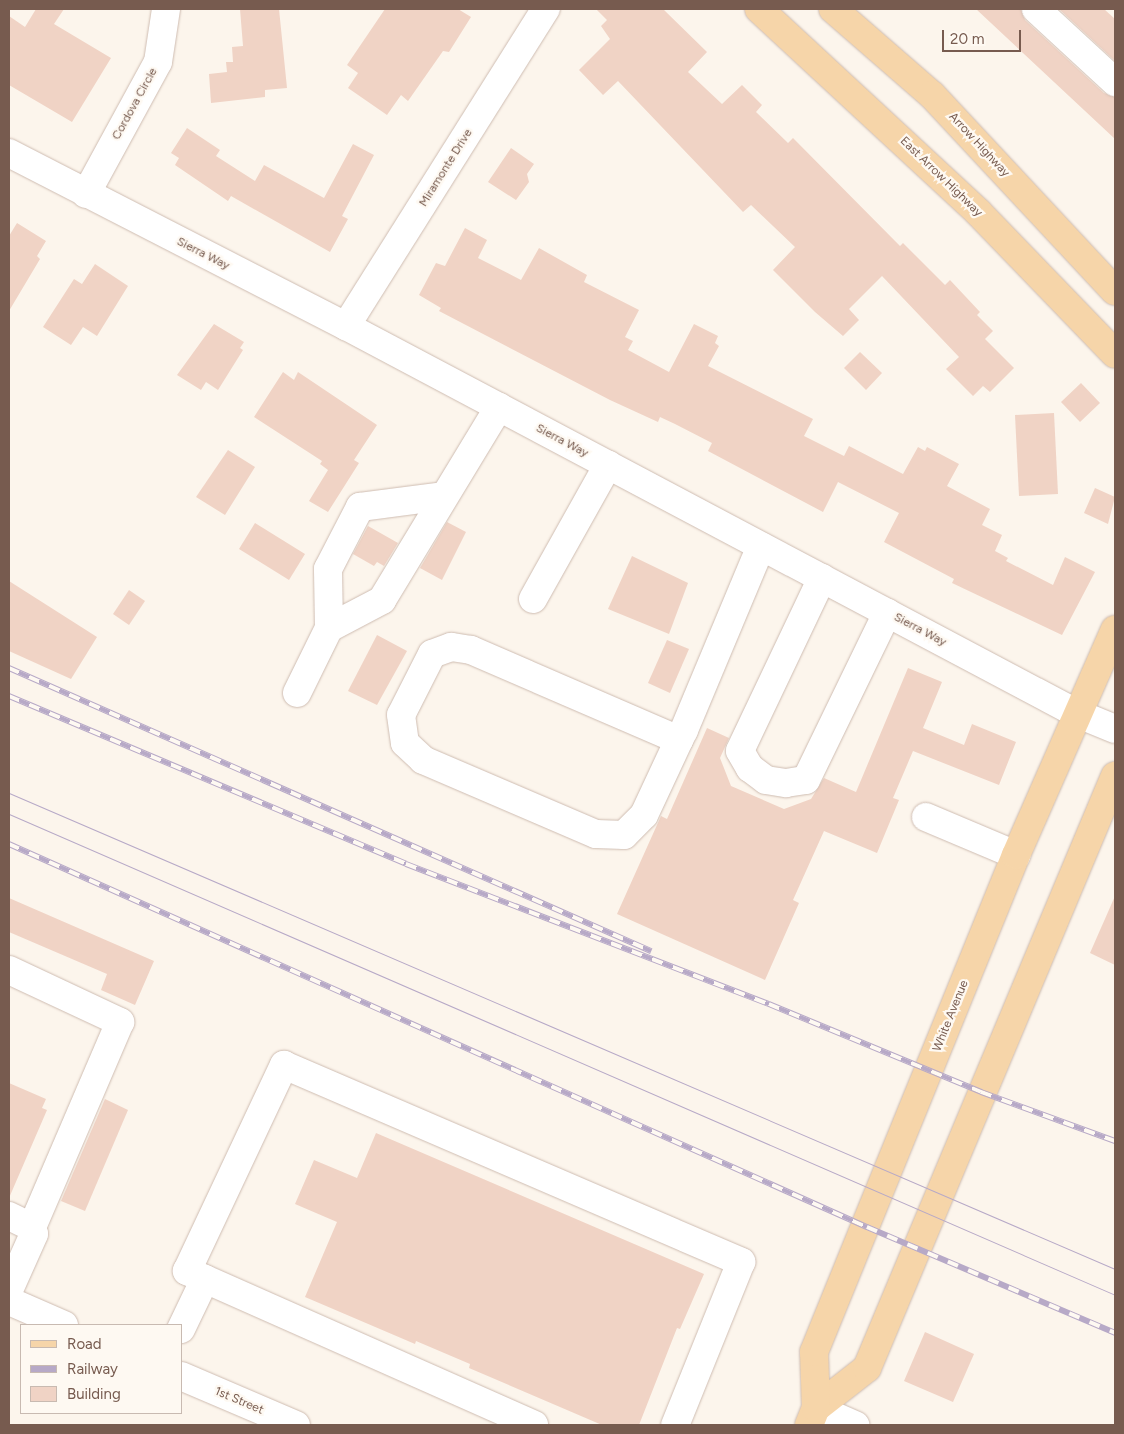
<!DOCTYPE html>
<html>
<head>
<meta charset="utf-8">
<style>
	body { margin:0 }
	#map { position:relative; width:1124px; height:1434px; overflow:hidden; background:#fcf5ec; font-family:Figtree,sans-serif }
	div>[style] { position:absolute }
	.building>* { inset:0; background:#f0d3c5 }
	.roads { filter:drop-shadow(0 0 1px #cebcb1) drop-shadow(0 0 1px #cebcb1) }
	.minor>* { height:28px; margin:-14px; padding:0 14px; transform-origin:14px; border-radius:14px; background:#fff }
	.major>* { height:28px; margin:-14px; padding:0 14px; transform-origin:14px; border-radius:14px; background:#f6d5a9 }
	.tram>* { height:1px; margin:-0.5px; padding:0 0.5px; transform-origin:0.5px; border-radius:0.5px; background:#b7a9c7 }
	.rail>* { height:5.5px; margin-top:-2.75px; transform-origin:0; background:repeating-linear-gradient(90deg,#fef9f2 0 11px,#b7a9c7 0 22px); box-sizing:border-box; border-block:1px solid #b7a9c7 }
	span { translate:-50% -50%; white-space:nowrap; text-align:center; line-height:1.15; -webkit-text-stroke:4.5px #fef9f2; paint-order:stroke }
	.street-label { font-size:12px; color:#775b4f }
	.frame { position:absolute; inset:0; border:10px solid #775b4f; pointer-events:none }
	.legend { position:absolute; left:20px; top:1324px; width:162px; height:90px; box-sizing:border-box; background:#fef9f2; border:1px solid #c8bab1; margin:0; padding:6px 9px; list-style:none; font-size:15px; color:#775b4f }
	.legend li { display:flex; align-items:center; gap:10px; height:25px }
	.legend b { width:25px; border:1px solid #c8bab1 }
	.scale { position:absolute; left:942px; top:30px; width:79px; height:22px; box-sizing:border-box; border:2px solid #775b4f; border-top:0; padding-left:6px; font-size:15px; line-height:18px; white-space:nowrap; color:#775b4f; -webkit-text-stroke:4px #fef9f2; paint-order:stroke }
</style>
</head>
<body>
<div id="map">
	<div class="building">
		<div style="clip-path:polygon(36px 9px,64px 9px,54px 24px,111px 58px,72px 122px,9px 85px,9px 16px,25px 27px)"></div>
		<div style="clip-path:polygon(240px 9px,279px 9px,287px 88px,265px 90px,265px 97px,211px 103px,209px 74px,227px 72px,226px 62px,233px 62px,232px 47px,243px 46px)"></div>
		<div style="clip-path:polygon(385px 9px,458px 9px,471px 17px,449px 52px,443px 51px,408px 101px,401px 95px,387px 115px,348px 88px,358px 73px,347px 65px)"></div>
		<div style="clip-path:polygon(596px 9px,663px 9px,707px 52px,688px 72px,722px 104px,742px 85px,762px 105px,756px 112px,788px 143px,793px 138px,900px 246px,903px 243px,945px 285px,950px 280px,980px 312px,977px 315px,993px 331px,985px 339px,1014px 368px,990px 392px,983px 386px,973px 396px,946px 369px,959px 357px,882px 276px,849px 309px,859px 320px,843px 336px,815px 312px,773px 270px,795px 247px,751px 205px,743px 212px,618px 81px,603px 95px,579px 70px,610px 39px,601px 26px,607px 20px)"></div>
		<div style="clip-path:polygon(976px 9px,1021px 9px,1025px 20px,1104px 93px,1115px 97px,1115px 139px)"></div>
		<div style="clip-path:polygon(1059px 9px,1104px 9px,1115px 19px,1115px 61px)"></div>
		<div style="clip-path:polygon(187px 128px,220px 150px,216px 156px,255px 181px,264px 165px,324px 198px,353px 144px,374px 155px,342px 216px,348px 219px,330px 252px,231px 196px,228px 201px,175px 165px,179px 158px,171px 153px)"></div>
		<div style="clip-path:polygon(511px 148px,534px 164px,527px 174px,529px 182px,516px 200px,488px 182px)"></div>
		<div style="clip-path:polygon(17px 223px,46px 241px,37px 256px,40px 259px,9px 311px,9px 236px)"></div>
		<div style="clip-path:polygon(465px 228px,487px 240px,478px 258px,521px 280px,539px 248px,587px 275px,584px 282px,639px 310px,625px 337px,633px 341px,628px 350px,669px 372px,694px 324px,718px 336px,715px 343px,719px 346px,708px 366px,813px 419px,804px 436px,844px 456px,849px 446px,903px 474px,918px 447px,925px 451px,927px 447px,959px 464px,947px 486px,990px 509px,982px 525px,1002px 535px,995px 551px,1008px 558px,1006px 561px,1053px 585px,1065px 557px,1095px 572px,1062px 635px,952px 583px,954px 579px,884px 542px,899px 513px,838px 482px,823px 512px,708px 451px,712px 443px,675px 424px,660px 417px,658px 422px,610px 400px,439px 311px,441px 308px,419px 295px,436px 263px,445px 266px)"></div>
		<div style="clip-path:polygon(95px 264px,128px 286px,97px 336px,83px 327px,71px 345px,43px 327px,74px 279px,82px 284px)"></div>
		<div style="clip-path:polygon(214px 324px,244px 342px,240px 348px,243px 350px,218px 390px,206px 382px,201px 390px,177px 375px)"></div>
		<div style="clip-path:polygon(860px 352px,882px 373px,866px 390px,844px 368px)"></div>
		<div style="clip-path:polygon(283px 372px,294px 380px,298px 372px,377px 425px,354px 460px,359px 463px,328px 512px,309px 501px,328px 470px,320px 464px,322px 461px,254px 417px)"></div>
		<div style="clip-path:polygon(1081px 383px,1100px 403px,1080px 422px,1061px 402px)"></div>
		<div style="clip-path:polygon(1054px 413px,1058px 494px,1019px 496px,1015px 415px)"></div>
		<div style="clip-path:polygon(228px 450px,255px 467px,225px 515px,196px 497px)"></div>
		<div style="clip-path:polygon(1095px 488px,1115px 497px,1108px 524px,1084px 513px)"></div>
		<div style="clip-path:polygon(447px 522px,466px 532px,442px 580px,420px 568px)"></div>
		<div style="clip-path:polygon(255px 523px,305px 554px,289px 580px,239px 549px)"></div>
		<div style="clip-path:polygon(368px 526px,398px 543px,384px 566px,377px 562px,374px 566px,353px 554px)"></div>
		<div style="clip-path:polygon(632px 556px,688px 583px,669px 634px,608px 609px)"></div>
		<div style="clip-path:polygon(9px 581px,97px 637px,71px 679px,9px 651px)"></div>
		<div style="clip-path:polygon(129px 590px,145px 601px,129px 625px,113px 614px)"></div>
		<div style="clip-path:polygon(377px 635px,407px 651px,377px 705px,348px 691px)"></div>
		<div style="clip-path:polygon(667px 640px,689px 649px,670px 693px,648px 683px)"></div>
		<div style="clip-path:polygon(908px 668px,942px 682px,923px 728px,964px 745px,972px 724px,1016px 742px,999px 785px,913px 751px,893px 798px,899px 800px,877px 853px,824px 831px,793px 900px,799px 903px,765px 980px,617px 914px,661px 816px,667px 819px,707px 728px,729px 738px,720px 758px,731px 786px,784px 809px,811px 799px,824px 778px,856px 792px)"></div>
		<div style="clip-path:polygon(1115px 896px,1115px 965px,1090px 953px)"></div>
		<div style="clip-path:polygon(9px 898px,154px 961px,135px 1005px,101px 990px,107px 974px,9px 932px)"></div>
		<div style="clip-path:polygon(9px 1083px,46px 1099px,42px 1108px,47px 1110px,9px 1198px)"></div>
		<div style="clip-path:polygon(105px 1099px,128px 1110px,85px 1211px,61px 1201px)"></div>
		<div style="clip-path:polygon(376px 1133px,704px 1274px,680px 1329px,677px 1328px,639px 1425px,602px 1425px,469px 1368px,470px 1364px,416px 1341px,415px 1344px,305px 1297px,337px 1222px,295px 1204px,314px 1160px,357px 1178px)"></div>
		<div style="clip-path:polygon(925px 1332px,974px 1354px,953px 1402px,904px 1381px)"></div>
	</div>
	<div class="roads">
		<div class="minor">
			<div style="left:1036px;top:9px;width:108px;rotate:42.7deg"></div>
			<div style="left:9px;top:153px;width:379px;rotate:27.2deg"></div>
			<div style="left:346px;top:326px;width:826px;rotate:27.93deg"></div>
			<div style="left:1076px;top:713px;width:42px;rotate:22.3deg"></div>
			<div style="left:86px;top:194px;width:150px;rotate:-61.4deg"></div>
			<div style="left:158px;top:62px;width:54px;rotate:-81.4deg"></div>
			<div style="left:346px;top:326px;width:375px;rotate:-57.8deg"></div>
			<div style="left:822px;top:578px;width:191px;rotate:115.4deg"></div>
			<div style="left:740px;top:751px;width:20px;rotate:60deg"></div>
			<div style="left:750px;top:768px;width:20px;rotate:37deg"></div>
			<div style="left:766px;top:780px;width:20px;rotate:9deg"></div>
			<div style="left:786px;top:783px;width:20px;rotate:-9deg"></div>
			<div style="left:806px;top:780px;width:186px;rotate:-64.1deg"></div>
			<div style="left:533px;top:599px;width:154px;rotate:-60.8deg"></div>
			<div style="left:329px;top:628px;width:59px;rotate:-91deg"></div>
			<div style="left:328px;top:569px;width:70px;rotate:-62.7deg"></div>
			<div style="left:360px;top:507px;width:84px;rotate:-7.5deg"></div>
			<div style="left:297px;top:693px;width:72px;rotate:-63.8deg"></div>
			<div style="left:329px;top:628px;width:60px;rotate:-27.8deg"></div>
			<div style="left:382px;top:600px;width:226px;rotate:-58.8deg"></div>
			<div style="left:679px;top:740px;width:227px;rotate:-156.6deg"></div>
			<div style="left:471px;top:650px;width:20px;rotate:-171deg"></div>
			<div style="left:451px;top:647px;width:20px;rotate:160deg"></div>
			<div style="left:432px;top:654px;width:68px;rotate:116.9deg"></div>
			<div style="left:401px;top:715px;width:28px;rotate:82deg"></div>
			<div style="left:405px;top:743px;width:25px;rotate:43deg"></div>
			<div style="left:423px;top:760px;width:188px;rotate:23.2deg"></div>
			<div style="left:596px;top:834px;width:28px;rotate:2deg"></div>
			<div style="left:624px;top:835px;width:28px;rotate:-45deg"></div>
			<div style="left:644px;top:815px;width:83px;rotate:-65deg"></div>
			<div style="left:679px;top:740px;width:11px;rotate:-63deg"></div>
			<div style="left:684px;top:730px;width:199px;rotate:-67.3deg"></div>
			<div style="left:926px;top:817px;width:98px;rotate:22.9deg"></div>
			<div style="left:9px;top:970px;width:123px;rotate:25.1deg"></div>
			<div style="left:120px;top:1022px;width:223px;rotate:113.2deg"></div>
			<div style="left:9px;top:1216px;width:25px;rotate:26deg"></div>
			<div style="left:32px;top:1227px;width:7px;rotate:74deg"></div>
			<div style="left:34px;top:1234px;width:61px;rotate:114.1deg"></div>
			<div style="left:205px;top:1279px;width:20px;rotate:-156deg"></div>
			<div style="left:187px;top:1271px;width:228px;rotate:-64.8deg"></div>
			<div style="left:284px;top:1065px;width:498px;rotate:23.3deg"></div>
			<div style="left:741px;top:1262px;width:176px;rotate:112deg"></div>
			<div style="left:9px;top:1301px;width:60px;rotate:23.6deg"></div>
			<div style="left:181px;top:1329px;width:55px;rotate:-64.4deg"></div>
			<div style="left:205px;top:1279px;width:360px;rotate:23.9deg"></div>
			<div style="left:181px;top:1376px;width:125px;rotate:23.1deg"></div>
			<div style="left:816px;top:1408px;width:43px;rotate:23.6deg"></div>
		</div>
		<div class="major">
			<div style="left:759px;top:9px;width:299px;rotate:42.8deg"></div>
			<div style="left:978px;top:212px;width:197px;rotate:46deg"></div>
			<div style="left:833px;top:9px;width:131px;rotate:41deg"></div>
			<div style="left:932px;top:95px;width:268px;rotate:47deg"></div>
			<div style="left:816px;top:1408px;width:65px;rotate:-38.1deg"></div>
			<div style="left:867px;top:1368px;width:642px;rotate:-67.27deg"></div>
			<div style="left:809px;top:1425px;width:18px;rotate:-68deg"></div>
			<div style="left:816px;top:1408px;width:56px;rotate:-92deg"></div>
			<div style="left:814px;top:1352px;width:536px;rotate:-67.88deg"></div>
			<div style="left:1016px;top:855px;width:246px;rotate:-66.3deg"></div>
		</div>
	</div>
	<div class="tram">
		<div style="left:9px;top:793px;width:1204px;rotate:23.29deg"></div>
		<div style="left:9px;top:814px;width:1206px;rotate:23.5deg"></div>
	</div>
	<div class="rail">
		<div style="left:9px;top:668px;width:702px;rotate:23.79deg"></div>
		<div style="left:9px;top:696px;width:431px;rotate:22.9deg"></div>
		<div style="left:406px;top:864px;width:389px;rotate:21.1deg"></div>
		<div style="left:769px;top:1004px;width:230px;rotate:22.5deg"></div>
		<div style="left:981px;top:1092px;width:143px;rotate:20.1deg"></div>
		<div style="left:9px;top:844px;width:940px;rotate:24.06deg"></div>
		<div style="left:867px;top:1227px;width:270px;rotate:23.1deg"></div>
	</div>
	<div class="street-label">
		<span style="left:135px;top:104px;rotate:-61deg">Cordova Circle</span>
		<span style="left:979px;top:145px;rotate:47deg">Arrow Highway</span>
		<span style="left:446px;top:168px;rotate:-58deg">Miramonte Drive</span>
		<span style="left:941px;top:177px;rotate:44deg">East Arrow Highway</span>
		<span style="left:203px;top:254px;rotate:27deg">Sierra Way</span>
		<span style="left:562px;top:441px;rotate:28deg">Sierra Way</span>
		<span style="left:920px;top:630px;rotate:28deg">Sierra Way</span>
		<span style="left:951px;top:1016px;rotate:-68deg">White Avenue</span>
		<span style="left:239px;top:1401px;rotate:23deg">1st Street</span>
	</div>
	<div class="frame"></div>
	<ul class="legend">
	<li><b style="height:6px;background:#f6d5a9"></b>Road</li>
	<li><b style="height:6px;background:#b7a9c7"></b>Railway</li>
	<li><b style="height:14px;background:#f0d3c5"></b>Building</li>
	</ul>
	<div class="scale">20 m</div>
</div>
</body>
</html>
